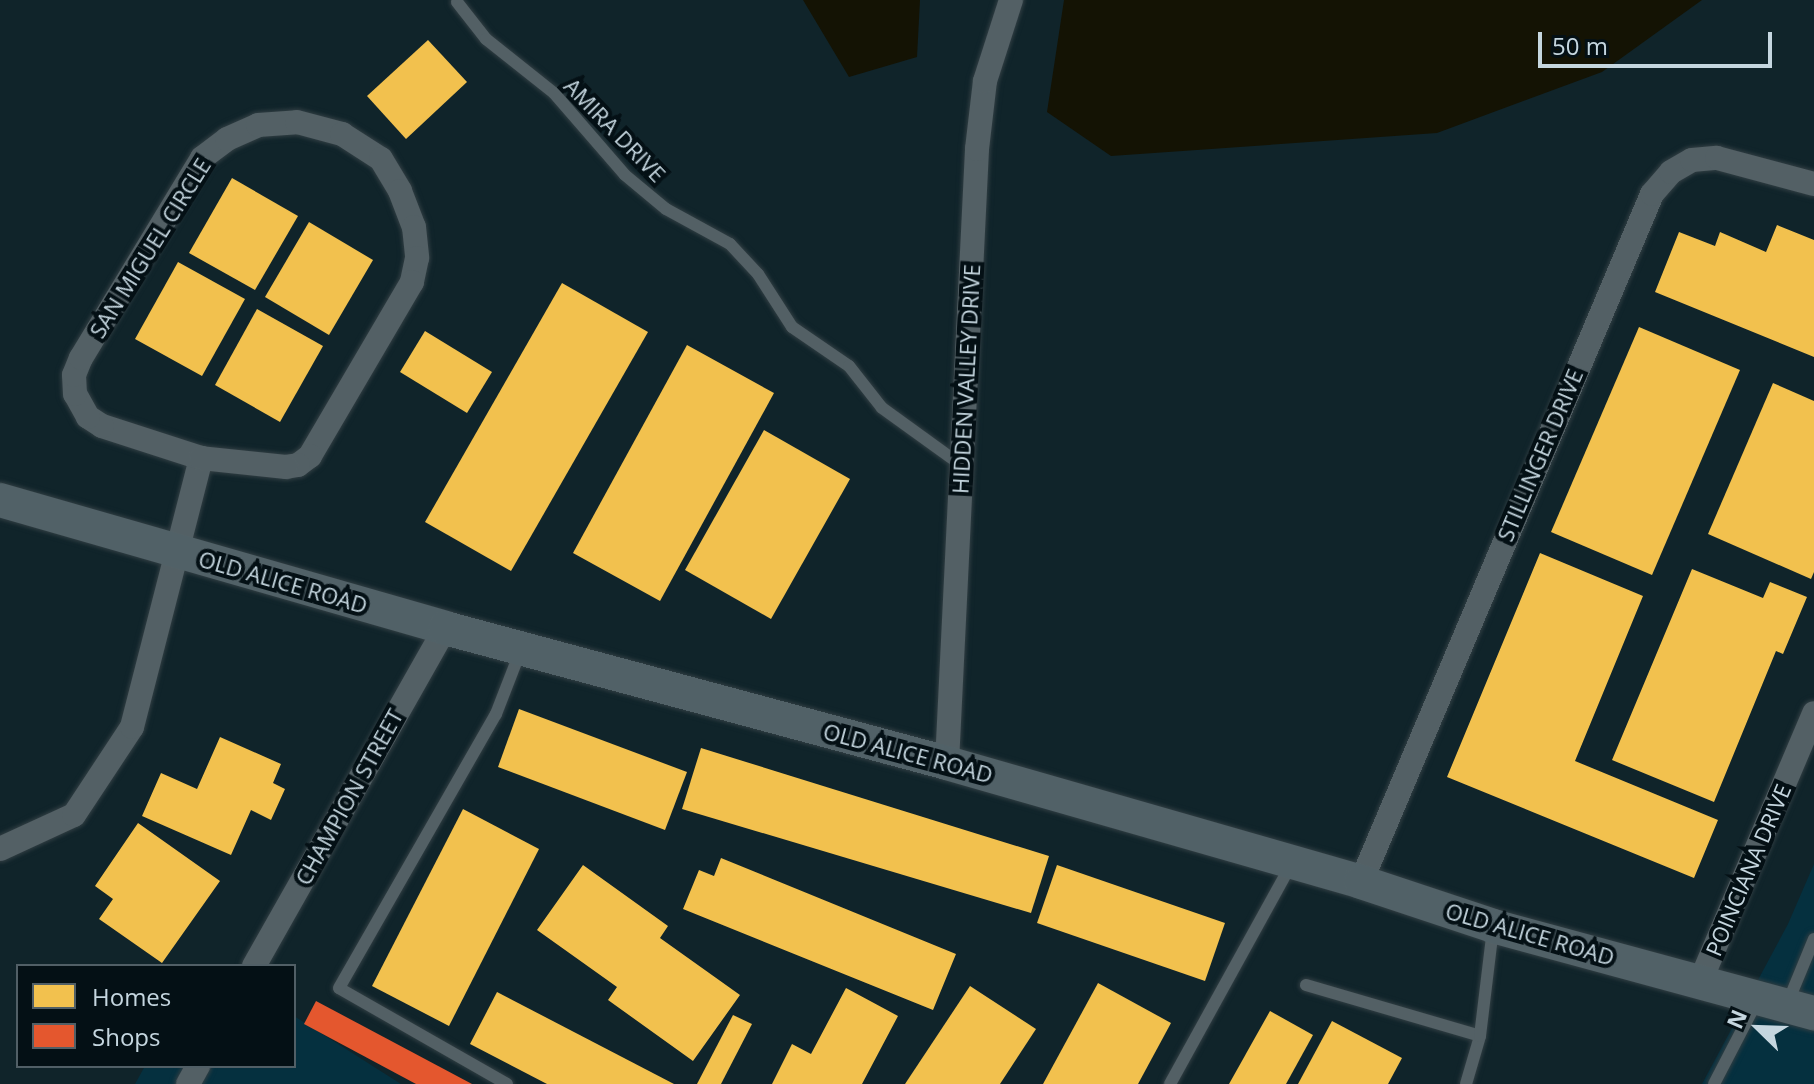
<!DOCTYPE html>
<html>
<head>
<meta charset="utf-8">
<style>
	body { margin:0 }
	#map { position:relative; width:1814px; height:1084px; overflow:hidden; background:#10242a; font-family:"Open Sans",sans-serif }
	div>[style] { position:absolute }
	.built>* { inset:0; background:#05303f }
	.water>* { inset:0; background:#141304 }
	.homes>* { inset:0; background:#f2c14e }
	.shops>* { inset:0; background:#e4572e }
	.roads { filter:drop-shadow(0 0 2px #313e43) drop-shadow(0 0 2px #313e43) }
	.lane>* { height:12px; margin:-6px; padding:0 6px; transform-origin:6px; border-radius:6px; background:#536065 }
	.street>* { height:24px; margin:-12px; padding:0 12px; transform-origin:12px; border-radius:12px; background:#536065 }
	.secondary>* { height:34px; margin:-17px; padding:0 17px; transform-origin:17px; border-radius:17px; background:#516167 }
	span { translate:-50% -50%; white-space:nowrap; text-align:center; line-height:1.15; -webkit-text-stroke:8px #041015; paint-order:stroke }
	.street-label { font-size:22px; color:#c5d6df }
	.legend { position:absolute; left:16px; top:964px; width:280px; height:104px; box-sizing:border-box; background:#041015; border:2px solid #515f66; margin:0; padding:10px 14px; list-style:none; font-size:24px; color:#c5d6df }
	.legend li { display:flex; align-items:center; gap:16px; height:40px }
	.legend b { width:40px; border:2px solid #515f66 }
	.north { position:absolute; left:1718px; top:988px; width:80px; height:80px; -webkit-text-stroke:6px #041015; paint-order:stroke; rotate:293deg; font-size:22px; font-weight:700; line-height:32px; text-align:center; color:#c5d6df }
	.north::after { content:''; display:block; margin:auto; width:28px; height:36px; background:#c5d6df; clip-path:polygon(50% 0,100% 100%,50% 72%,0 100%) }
	.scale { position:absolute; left:1538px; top:32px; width:234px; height:36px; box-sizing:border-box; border:4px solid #c5d6df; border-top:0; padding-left:10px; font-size:24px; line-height:28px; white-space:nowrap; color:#c5d6df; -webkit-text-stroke:6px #041015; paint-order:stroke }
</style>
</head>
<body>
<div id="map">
	<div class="built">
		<div style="clip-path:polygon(1814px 864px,1814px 1084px,1702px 1084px,1788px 924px)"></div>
		<div style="clip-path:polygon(294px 1016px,401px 1084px,135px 1084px,145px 1066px,294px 1066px)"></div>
	</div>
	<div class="water">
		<div style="clip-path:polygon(803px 0,920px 0,917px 57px,849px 77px)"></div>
		<div style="clip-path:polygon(1064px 0,1702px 0,1602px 72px,1437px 133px,1111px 156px,1047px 112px)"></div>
	</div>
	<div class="homes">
		<div style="clip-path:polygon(428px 40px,467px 82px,406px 139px,367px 96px)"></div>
		<div style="clip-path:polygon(232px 178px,298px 216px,255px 290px,189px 253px)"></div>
		<div style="clip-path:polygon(309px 222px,373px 260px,329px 335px,265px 297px)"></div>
		<div style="clip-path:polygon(1777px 225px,1814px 240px,1814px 357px,1655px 292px,1679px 232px,1715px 246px,1720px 232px,1766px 252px)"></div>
		<div style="clip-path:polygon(178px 262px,245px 299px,202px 376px,135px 339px)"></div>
		<div style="clip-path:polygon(562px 283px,648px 332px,511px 571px,425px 522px)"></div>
		<div style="clip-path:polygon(257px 309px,323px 346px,280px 422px,215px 385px)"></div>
		<div style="clip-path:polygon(1639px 327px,1740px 370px,1652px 575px,1551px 532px)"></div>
		<div style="clip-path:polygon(425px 331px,492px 372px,467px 413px,400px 372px)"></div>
		<div style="clip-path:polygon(687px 345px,774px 393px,660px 601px,573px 553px)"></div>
		<div style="clip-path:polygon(1773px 383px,1814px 401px,1814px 572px,1811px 579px,1708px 534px)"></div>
		<div style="clip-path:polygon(764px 430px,850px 479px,771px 619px,685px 570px)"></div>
		<div style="clip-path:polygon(1540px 553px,1643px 596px,1575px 761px,1718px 820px,1694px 878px,1447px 777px)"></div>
		<div style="clip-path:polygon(1692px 569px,1763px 598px,1770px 582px,1807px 597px,1783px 654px,1776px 651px,1714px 802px,1612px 760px)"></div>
		<div style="clip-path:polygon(519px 709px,687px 772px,665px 830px,498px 767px)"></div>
		<div style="clip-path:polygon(220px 737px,281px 764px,273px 783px,285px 789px,271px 820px,251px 810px,231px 855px,142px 816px,161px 773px,197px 789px)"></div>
		<div style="clip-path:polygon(701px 748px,1049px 856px,1031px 913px,682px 809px)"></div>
		<div style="clip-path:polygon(463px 809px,539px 849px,449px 1026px,372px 986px)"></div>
		<div style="clip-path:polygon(138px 823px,220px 881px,162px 963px,99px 919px,113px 899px,95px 886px)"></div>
		<div style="clip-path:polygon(721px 858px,956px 954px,933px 1010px,683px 909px,699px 870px,714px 876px)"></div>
		<div style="clip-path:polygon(583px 865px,668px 926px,660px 938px,740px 995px,693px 1061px,608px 1000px,617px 987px,537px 930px)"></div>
		<div style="clip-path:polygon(1057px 865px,1225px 923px,1205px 981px,1037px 923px)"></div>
		<div style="clip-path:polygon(1098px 983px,1171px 1023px,1138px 1084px,1043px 1084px)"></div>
		<div style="clip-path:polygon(970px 986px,1036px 1029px,1000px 1084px,905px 1084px)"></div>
		<div style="clip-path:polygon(846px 988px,898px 1016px,862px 1084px,772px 1084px,792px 1044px,811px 1054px)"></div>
		<div style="clip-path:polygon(497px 992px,674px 1084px,547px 1084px,470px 1044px)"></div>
		<div style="clip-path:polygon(1270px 1011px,1313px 1035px,1286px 1084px,1229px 1084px)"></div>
		<div style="clip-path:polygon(733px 1015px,752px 1024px,721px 1084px,697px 1084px)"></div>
		<div style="clip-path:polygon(1332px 1021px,1402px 1058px,1388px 1084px,1298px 1084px)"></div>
	</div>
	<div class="shops">
		<div style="clip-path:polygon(316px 1001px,472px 1084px,416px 1084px,304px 1024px)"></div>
	</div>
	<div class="roads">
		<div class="lane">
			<div style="left:457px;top:2px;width:47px;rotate:51.9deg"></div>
			<div style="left:486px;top:39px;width:87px;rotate:38.5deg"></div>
			<div style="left:554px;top:93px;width:108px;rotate:49.1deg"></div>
			<div style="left:625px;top:175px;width:53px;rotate:39.7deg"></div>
			<div style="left:666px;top:209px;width:73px;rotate:28.7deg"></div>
			<div style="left:730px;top:244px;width:41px;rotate:47deg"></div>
			<div style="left:758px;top:274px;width:63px;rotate:57.3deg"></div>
			<div style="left:792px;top:327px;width:69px;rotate:34.4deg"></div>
			<div style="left:849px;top:366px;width:53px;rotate:51.8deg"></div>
			<div style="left:882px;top:408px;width:97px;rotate:35.8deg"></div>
			<div style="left:1306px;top:985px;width:181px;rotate:16.3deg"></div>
			<div style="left:1788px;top:1002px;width:68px;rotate:-67.6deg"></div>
			<div style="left:507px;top:1084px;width:193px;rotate:-150.3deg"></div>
			<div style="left:339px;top:988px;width:316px;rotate:-60.2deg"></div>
			<div style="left:496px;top:714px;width:66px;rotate:-68.8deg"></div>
			<div style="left:1170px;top:1084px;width:250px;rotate:-61.1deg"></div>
			<div style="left:1466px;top:1084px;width:50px;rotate:-73.7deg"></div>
			<div style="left:1480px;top:1036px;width:108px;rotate:-83.1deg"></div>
			<div style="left:1714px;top:1084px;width:93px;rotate:-62.6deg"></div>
		</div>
		<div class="street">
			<div style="left:947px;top:763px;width:615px;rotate:-87.2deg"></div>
			<div style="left:977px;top:149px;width:68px;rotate:-83.3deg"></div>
			<div style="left:985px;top:81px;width:85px;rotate:-72.2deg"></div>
			<div style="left:0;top:849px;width:81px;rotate:-24.7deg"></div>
			<div style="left:74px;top:815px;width:105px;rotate:-56.6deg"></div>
			<div style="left:132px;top:727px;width:278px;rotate:-75.6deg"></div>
			<div style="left:201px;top:458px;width:104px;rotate:-162.1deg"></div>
			<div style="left:102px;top:426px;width:17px;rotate:-147deg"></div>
			<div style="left:88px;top:417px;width:26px;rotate:-119deg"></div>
			<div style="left:75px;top:394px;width:19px;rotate:-93deg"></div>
			<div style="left:74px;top:375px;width:18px;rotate:-68deg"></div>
			<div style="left:81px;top:358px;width:234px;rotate:-58.8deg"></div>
			<div style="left:202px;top:158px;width:31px;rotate:-37deg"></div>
			<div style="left:227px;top:139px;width:34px;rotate:-24deg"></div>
			<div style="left:258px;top:125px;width:39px;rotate:-4deg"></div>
			<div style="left:297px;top:122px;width:47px;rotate:14.9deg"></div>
			<div style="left:342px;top:134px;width:46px;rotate:32.7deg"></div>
			<div style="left:381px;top:159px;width:37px;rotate:59deg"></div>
			<div style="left:400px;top:191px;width:39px;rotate:69deg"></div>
			<div style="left:414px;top:227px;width:31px;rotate:84deg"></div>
			<div style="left:417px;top:258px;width:25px;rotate:102deg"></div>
			<div style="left:412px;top:282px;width:202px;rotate:120.4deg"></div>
			<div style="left:310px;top:456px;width:15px;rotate:143deg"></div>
			<div style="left:298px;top:465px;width:12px;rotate:171deg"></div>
			<div style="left:286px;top:467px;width:85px;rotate:-174deg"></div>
			<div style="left:1361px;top:882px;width:747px;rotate:-67.07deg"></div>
			<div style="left:1652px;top:194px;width:29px;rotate:-49deg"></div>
			<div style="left:1671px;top:172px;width:24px;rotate:-30deg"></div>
			<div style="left:1692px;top:160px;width:25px;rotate:-5deg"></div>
			<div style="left:1717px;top:158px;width:100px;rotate:15deg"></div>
			<div style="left:254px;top:966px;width:388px;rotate:-60.5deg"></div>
			<div style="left:1700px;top:982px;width:292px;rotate:-67deg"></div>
			<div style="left:188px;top:1084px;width:21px;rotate:-61deg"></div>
		</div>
		<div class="secondary">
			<div style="left:0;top:500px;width:463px;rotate:16deg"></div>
			<div style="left:445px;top:628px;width:520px;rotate:15.05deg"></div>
			<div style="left:947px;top:763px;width:431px;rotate:16deg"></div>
			<div style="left:1361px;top:882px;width:139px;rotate:18.4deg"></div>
			<div style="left:1493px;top:926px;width:333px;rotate:15.2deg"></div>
		</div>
	</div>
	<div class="street-label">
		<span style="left:615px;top:130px;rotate:46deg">AMIRA DRIVE</span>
		<span style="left:150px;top:248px;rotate:-58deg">SAN MIGUEL CIRCLE</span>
		<span style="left:966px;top:379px;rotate:-87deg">HIDDEN VALLEY DRIVE</span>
		<span style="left:1540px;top:455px;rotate:-67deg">STILLINGER DRIVE</span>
		<span style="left:283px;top:582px;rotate:16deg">OLD ALICE ROAD</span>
		<span style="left:908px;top:753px;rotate:15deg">OLD ALICE ROAD</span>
		<span style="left:349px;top:797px;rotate:-61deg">CHAMPION STREET</span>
		<span style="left:1748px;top:870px;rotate:-67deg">POINCIANA DRIVE</span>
		<span style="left:1530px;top:934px;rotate:16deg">OLD ALICE ROAD</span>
	</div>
	<ul class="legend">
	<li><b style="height:22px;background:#f2c14e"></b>Homes</li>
	<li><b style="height:22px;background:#e4572e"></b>Shops</li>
	</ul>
	<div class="north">N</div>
	<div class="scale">50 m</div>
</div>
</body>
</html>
